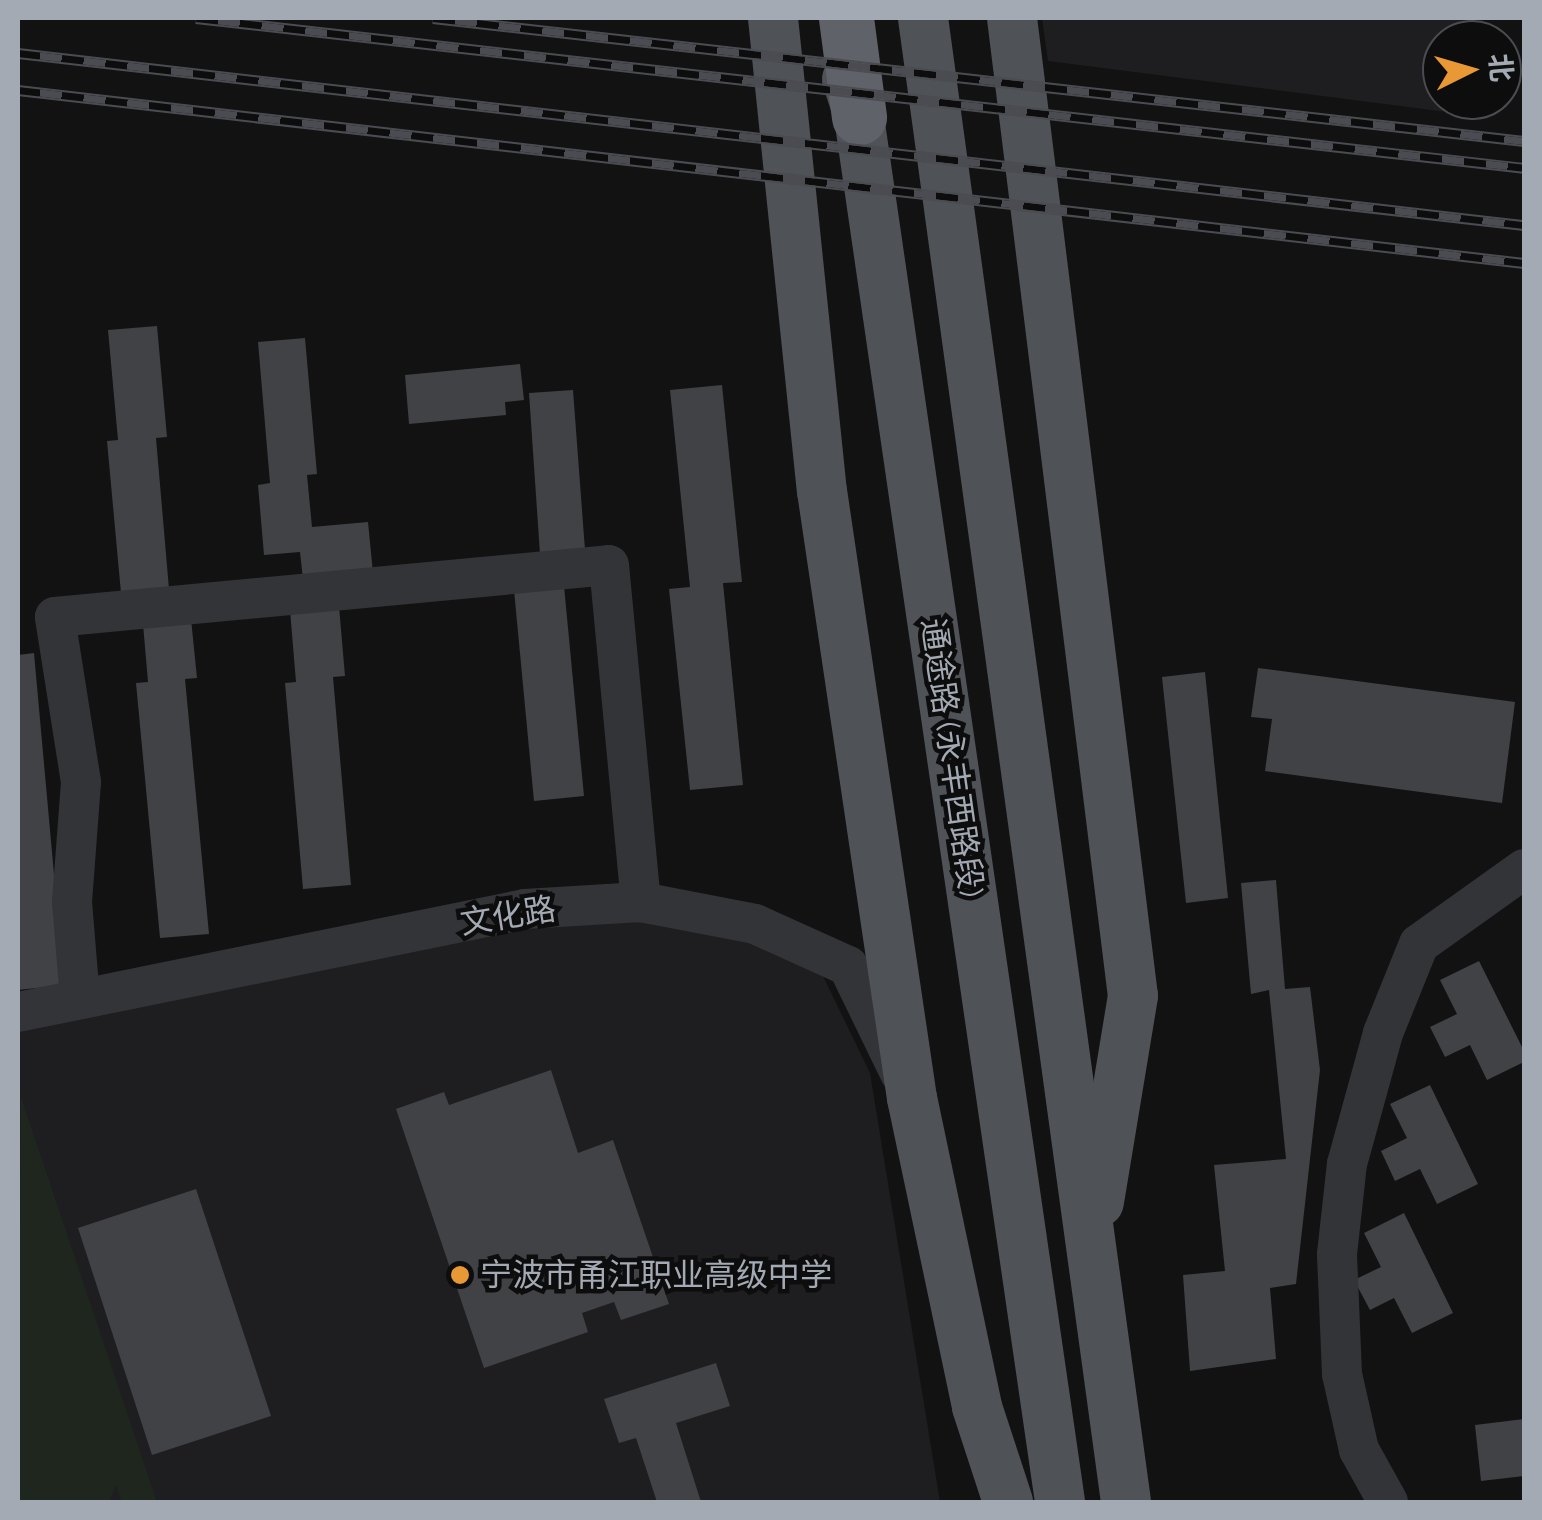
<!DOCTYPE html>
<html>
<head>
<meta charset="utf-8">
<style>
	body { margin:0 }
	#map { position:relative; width:1542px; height:1520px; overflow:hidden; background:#121213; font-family:Raleway,"Noto Sans SC",sans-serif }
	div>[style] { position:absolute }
	.built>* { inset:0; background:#1e1e20 }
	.green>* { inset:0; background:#1e261e }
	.building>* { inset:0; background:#414246 }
	.minor>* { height:40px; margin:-20px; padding:0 20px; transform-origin:20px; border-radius:20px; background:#333438 }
	.major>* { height:50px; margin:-25px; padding:0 25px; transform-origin:25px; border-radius:25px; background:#4f5257 }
	.highway>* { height:55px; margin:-27.5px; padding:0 27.5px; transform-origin:27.5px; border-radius:27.5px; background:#5f6369 }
	.rail>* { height:11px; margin-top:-5.5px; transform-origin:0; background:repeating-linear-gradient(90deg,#0d0d0e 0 22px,#4a4c51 0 44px); box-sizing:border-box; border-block:2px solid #4a4c51 }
	.dots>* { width:28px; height:28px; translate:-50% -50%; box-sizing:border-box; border:5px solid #0d0d0e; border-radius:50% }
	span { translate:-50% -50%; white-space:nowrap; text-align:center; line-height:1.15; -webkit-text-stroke:9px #0d0d0e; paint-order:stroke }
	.street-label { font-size:32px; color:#a4aab3 }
	.poi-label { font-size:32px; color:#a4aab3 }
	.left { translate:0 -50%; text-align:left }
	.frame { position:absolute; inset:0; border:20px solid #a4aab3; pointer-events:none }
	.north { position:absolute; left:1422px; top:20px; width:100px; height:100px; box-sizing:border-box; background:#0d0d0e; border:2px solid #494c50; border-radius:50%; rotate:85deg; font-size:28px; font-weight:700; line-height:40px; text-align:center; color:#a4aab3 }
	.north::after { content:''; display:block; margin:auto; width:35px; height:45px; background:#e89834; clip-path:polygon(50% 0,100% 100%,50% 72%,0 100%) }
</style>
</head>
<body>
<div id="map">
	<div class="built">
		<div style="clip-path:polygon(1042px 18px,1470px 18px,1466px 40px,1442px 40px,1442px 100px,1457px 100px,1455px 113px,1048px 61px)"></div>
		<div style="clip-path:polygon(645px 921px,751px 941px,823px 976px,870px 1073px,940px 1502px,18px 1502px,18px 1023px,523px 928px)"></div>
	</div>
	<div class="green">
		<div style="clip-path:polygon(21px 1097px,157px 1502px,122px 1502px,116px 1485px,109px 1502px,18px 1502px)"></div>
	</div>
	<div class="building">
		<div style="clip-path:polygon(157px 326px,167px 437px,156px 438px,169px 589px,121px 593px,107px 441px,118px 440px,108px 330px)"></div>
		<div style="clip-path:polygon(305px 338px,317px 474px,307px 475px,312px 527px,368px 522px,373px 573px,303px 579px,300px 552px,264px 555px,258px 485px,270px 483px,258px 342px)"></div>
		<div style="clip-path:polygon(520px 364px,524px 400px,505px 402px,506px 415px,409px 424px,405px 375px)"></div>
		<div style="clip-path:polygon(722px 385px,742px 582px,723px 583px,743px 785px,690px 790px,669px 589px,690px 587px,670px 390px)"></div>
		<div style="clip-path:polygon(573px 390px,585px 550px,540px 554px,529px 393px)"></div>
		<div style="clip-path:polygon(564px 586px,584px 796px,534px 801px,514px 590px)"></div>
		<div style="clip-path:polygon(339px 606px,345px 676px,333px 677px,351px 885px,303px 889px,285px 683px,296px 682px,290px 610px)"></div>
		<div style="clip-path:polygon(191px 619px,197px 678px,185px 679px,209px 934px,160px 938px,136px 683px,148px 682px,143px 624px)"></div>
		<div style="clip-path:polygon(34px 653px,64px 985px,18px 990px,18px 655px)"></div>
		<div style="clip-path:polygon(1258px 668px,1515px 702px,1502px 803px,1265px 771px,1272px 719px,1251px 717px)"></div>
		<div style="clip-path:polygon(1205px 672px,1228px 898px,1186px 903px,1162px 677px)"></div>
		<div style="clip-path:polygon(1276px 880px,1285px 989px,1310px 987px,1320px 1070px,1296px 1284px,1270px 1288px,1276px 1359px,1190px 1371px,1183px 1275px,1225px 1271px,1214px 1165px,1286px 1159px,1269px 990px,1251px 994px,1241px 883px)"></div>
		<div style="clip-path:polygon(1479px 961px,1524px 1051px,1524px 1062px,1487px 1080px,1470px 1045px,1445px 1057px,1430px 1027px,1457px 1014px,1440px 980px)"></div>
		<div style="clip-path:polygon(551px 1070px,578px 1153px,613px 1140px,669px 1304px,621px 1320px,614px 1302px,582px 1313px,588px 1332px,484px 1368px,396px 1109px,444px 1092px,449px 1105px)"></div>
		<div style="clip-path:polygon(1430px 1085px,1478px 1184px,1437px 1204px,1420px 1169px,1395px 1181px,1381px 1151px,1407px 1138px,1390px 1104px)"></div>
		<div style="clip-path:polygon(196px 1189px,271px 1416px,152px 1455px,78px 1228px)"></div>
		<div style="clip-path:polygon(1404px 1213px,1453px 1313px,1412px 1333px,1394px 1298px,1370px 1310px,1354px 1280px,1381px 1267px,1364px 1233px)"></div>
		<div style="clip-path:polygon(716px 1363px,730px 1406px,676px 1423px,701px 1502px,657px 1502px,636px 1438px,619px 1443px,604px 1399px)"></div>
		<div style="clip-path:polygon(1524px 1419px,1524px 1476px,1481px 1481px,1475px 1425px)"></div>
	</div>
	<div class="minor">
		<div style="left:80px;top:999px;width:97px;rotate:-94.7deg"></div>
		<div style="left:72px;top:902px;width:120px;rotate:-85.7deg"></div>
		<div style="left:81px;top:782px;width:167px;rotate:-99deg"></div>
		<div style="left:55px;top:617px;width:556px;rotate:-5.36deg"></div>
		<div style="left:609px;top:565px;width:339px;rotate:84.6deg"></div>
		<div style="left:18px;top:1012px;width:517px;rotate:-11.48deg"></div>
		<div style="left:525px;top:909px;width:116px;rotate:-3.5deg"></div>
		<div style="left:641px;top:902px;width:116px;rotate:10.9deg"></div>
		<div style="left:755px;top:924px;width:102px;rotate:24.3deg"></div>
		<div style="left:848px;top:966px;width:119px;rotate:64.1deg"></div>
		<div style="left:1388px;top:1502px;width:60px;rotate:-119.1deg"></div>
		<div style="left:1359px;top:1450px;width:78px;rotate:-102.6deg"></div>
		<div style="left:1342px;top:1374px;width:120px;rotate:-92.4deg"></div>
		<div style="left:1337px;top:1254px;width:91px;rotate:-83.7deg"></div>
		<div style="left:1347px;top:1164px;width:136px;rotate:-74.6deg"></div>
		<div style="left:1383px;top:1033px;width:96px;rotate:-68deg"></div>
		<div style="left:1419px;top:944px;width:129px;rotate:-35.5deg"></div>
	</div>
	<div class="major">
		<div style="left:773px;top:18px;width:476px;rotate:84.1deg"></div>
		<div style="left:822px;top:491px;width:614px;rotate:81.57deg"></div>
		<div style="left:912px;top:1098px;width:316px;rotate:78.1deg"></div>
		<div style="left:977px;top:1407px;width:100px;rotate:71.9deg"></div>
		<div style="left:923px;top:18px;width:1498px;rotate:82.21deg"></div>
		<div style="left:1012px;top:18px;width:985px;rotate:82.95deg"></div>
		<div style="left:1133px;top:996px;width:209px;rotate:99.4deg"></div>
		<div style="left:847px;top:79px;width:40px;rotate:72deg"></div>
		<div style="left:859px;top:117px;width:1400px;rotate:81.74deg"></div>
	</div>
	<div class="highway">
		<div style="left:846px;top:18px;width:100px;rotate:82.5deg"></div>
	</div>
	<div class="rail">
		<div style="left:196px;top:18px;width:1336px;rotate:6.44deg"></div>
		<div style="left:433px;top:18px;width:1098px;rotate:6.43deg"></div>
		<div style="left:18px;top:53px;width:1516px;rotate:6.52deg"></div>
		<div style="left:18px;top:90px;width:1516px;rotate:6.55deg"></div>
	</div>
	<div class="dots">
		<div style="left:460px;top:1275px;background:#e89834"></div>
	</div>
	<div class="street-label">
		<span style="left:952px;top:758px;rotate:82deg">通途路 (永丰西路段)</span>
		<span style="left:508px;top:916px;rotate:-9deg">文化路</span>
	</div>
	<div class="poi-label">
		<span class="left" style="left:480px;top:1275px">宁波市甬江职业高级中学</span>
	</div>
	<div class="frame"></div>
	<div class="north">北</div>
</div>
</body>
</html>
